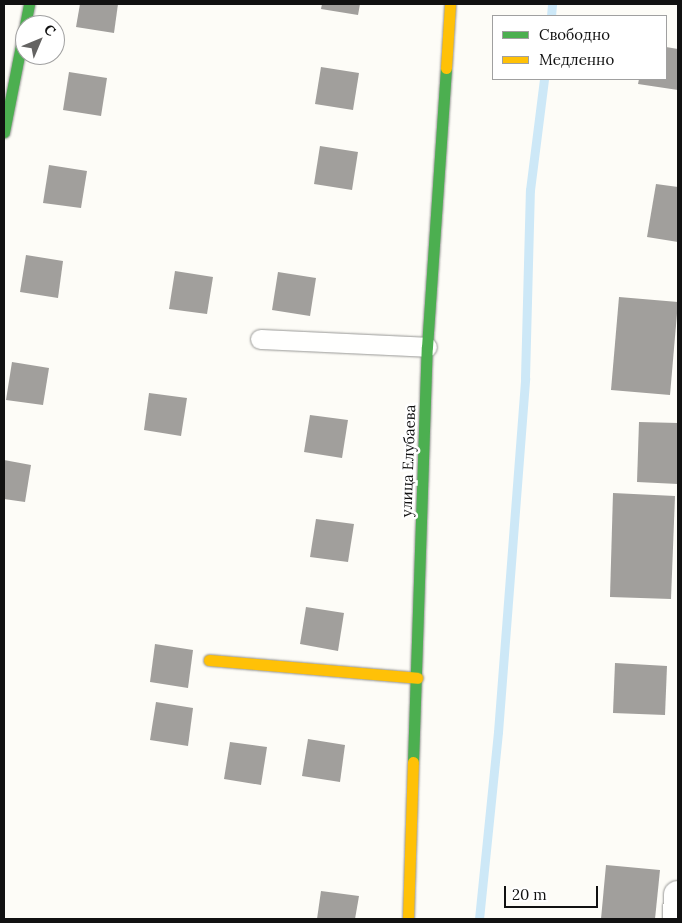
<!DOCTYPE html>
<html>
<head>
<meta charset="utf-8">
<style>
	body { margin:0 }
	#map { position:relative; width:682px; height:923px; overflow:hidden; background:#fdfcf7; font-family:Lora,serif }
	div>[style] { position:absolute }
	.stream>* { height:9px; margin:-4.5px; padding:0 4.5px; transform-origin:4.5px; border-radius:4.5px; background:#cde8f7 }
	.building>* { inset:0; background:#a19f9c }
	.roads { filter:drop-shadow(0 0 1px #979795) drop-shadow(0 0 1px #979795) }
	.lane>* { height:19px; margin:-9.5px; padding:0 9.5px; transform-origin:9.5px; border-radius:9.5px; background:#fffffe }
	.street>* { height:28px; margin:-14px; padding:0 14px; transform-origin:14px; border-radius:14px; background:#fffffe }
	.fast>* { height:11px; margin:-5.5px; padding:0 5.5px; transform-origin:5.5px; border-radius:5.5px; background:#4caf50 }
	.slow>* { height:11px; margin:-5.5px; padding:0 5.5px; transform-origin:5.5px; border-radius:5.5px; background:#ffc107 }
	span { translate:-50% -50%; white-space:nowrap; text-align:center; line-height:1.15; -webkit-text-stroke:5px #fff; paint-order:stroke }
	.street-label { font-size:15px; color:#111 }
	.frame { position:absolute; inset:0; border:5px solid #111; pointer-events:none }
	.legend { position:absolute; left:492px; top:15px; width:175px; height:65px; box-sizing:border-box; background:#fff; border:1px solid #a0a0a0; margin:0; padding:6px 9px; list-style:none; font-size:15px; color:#111 }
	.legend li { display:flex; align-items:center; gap:10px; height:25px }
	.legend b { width:25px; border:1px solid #a0a0a0 }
	.north { position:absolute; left:15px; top:15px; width:50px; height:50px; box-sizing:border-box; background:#fff; border:1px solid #a0a0a0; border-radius:50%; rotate:45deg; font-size:14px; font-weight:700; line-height:20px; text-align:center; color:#111 }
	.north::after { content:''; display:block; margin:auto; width:18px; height:22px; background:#646362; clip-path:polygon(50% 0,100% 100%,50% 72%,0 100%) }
	.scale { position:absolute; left:504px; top:886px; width:94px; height:22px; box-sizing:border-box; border:2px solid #111; border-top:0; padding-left:6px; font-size:15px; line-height:18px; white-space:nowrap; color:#111; -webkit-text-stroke:4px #fff; paint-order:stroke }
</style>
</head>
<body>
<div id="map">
	<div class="stream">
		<div style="left:551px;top:16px;width:12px;rotate:-85deg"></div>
		<div style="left:479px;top:919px;width:188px;rotate:-84.2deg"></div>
		<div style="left:498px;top:732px;width:355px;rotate:-85.6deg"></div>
		<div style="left:525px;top:378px;width:188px;rotate:-88.5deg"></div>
		<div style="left:530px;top:190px;width:112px;rotate:-82.8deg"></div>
	</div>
	<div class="building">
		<div style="clip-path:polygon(80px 4px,118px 4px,114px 33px,76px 27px)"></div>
		<div style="clip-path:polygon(322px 4px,360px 4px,358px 15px,321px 9px)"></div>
		<div style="clip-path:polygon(666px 47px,678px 49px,678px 90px,638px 84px,639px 79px,666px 79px)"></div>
		<div style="clip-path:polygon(321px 67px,359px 73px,353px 110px,315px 104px)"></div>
		<div style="clip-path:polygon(69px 72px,107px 78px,101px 116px,63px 110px)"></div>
		<div style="clip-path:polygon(320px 146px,358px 152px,352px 190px,314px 184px)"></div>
		<div style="clip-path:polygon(49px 165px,87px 171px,81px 208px,43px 203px)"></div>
		<div style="clip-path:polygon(656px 184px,678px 187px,678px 242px,647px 237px)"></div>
		<div style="clip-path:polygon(26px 255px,63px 261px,58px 298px,20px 292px)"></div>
		<div style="clip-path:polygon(175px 271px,213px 277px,207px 314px,169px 309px)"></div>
		<div style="clip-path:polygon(278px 272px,316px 278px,310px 316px,272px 310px)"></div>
		<div style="clip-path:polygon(619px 297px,678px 302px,670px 395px,611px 390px)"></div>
		<div style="clip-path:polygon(12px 362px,49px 368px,43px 405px,6px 400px)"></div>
		<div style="clip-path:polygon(149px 393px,187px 398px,181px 436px,144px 430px)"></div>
		<div style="clip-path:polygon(310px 415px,348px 420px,342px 458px,304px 452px)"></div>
		<div style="clip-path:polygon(639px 422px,678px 423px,678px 484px,637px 482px)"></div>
		<div style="clip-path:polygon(4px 460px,31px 465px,25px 502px,4px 499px)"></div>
		<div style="clip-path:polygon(613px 493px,675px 496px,671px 599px,610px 597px)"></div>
		<div style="clip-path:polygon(316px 519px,354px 524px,348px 562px,310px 557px)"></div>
		<div style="clip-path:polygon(306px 607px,344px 613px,338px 651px,300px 644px)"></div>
		<div style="clip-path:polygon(155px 644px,193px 650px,188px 688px,150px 682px)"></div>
		<div style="clip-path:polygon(615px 663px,667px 666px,665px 715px,613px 713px)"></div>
		<div style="clip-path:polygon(156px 702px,193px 708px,188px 746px,150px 740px)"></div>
		<div style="clip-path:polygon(308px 739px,345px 745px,340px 782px,302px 776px)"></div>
		<div style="clip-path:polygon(230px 742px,267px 747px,261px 785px,224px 779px)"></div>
		<div style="clip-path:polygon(606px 865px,660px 870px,655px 919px,601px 919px)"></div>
		<div style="clip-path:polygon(321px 891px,359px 896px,355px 919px,317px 919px)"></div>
	</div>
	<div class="roads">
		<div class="lane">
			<div style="left:260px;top:339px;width:167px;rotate:2.7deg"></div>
		</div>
		<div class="street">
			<div style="left:677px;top:919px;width:24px;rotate:-88deg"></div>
		</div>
		<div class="fast">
			<div style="left:4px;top:132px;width:130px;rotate:-78.9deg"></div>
			<div style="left:413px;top:762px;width:415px;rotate:-88.1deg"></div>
			<div style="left:427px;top:347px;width:280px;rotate:-86.1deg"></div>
		</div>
		<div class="slow">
			<div style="left:446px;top:68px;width:64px;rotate:-86.4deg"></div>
			<div style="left:209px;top:660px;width:209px;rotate:4.9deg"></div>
			<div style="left:408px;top:919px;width:157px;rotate:-88.2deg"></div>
		</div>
	</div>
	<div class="street-label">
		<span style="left:408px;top:461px;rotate:-88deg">улица Елубаева</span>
	</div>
	<div class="frame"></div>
	<ul class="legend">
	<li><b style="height:6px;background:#4caf50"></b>Свободно</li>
	<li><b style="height:6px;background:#ffc107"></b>Медленно</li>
	</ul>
	<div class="north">С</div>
	<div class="scale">20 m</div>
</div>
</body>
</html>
